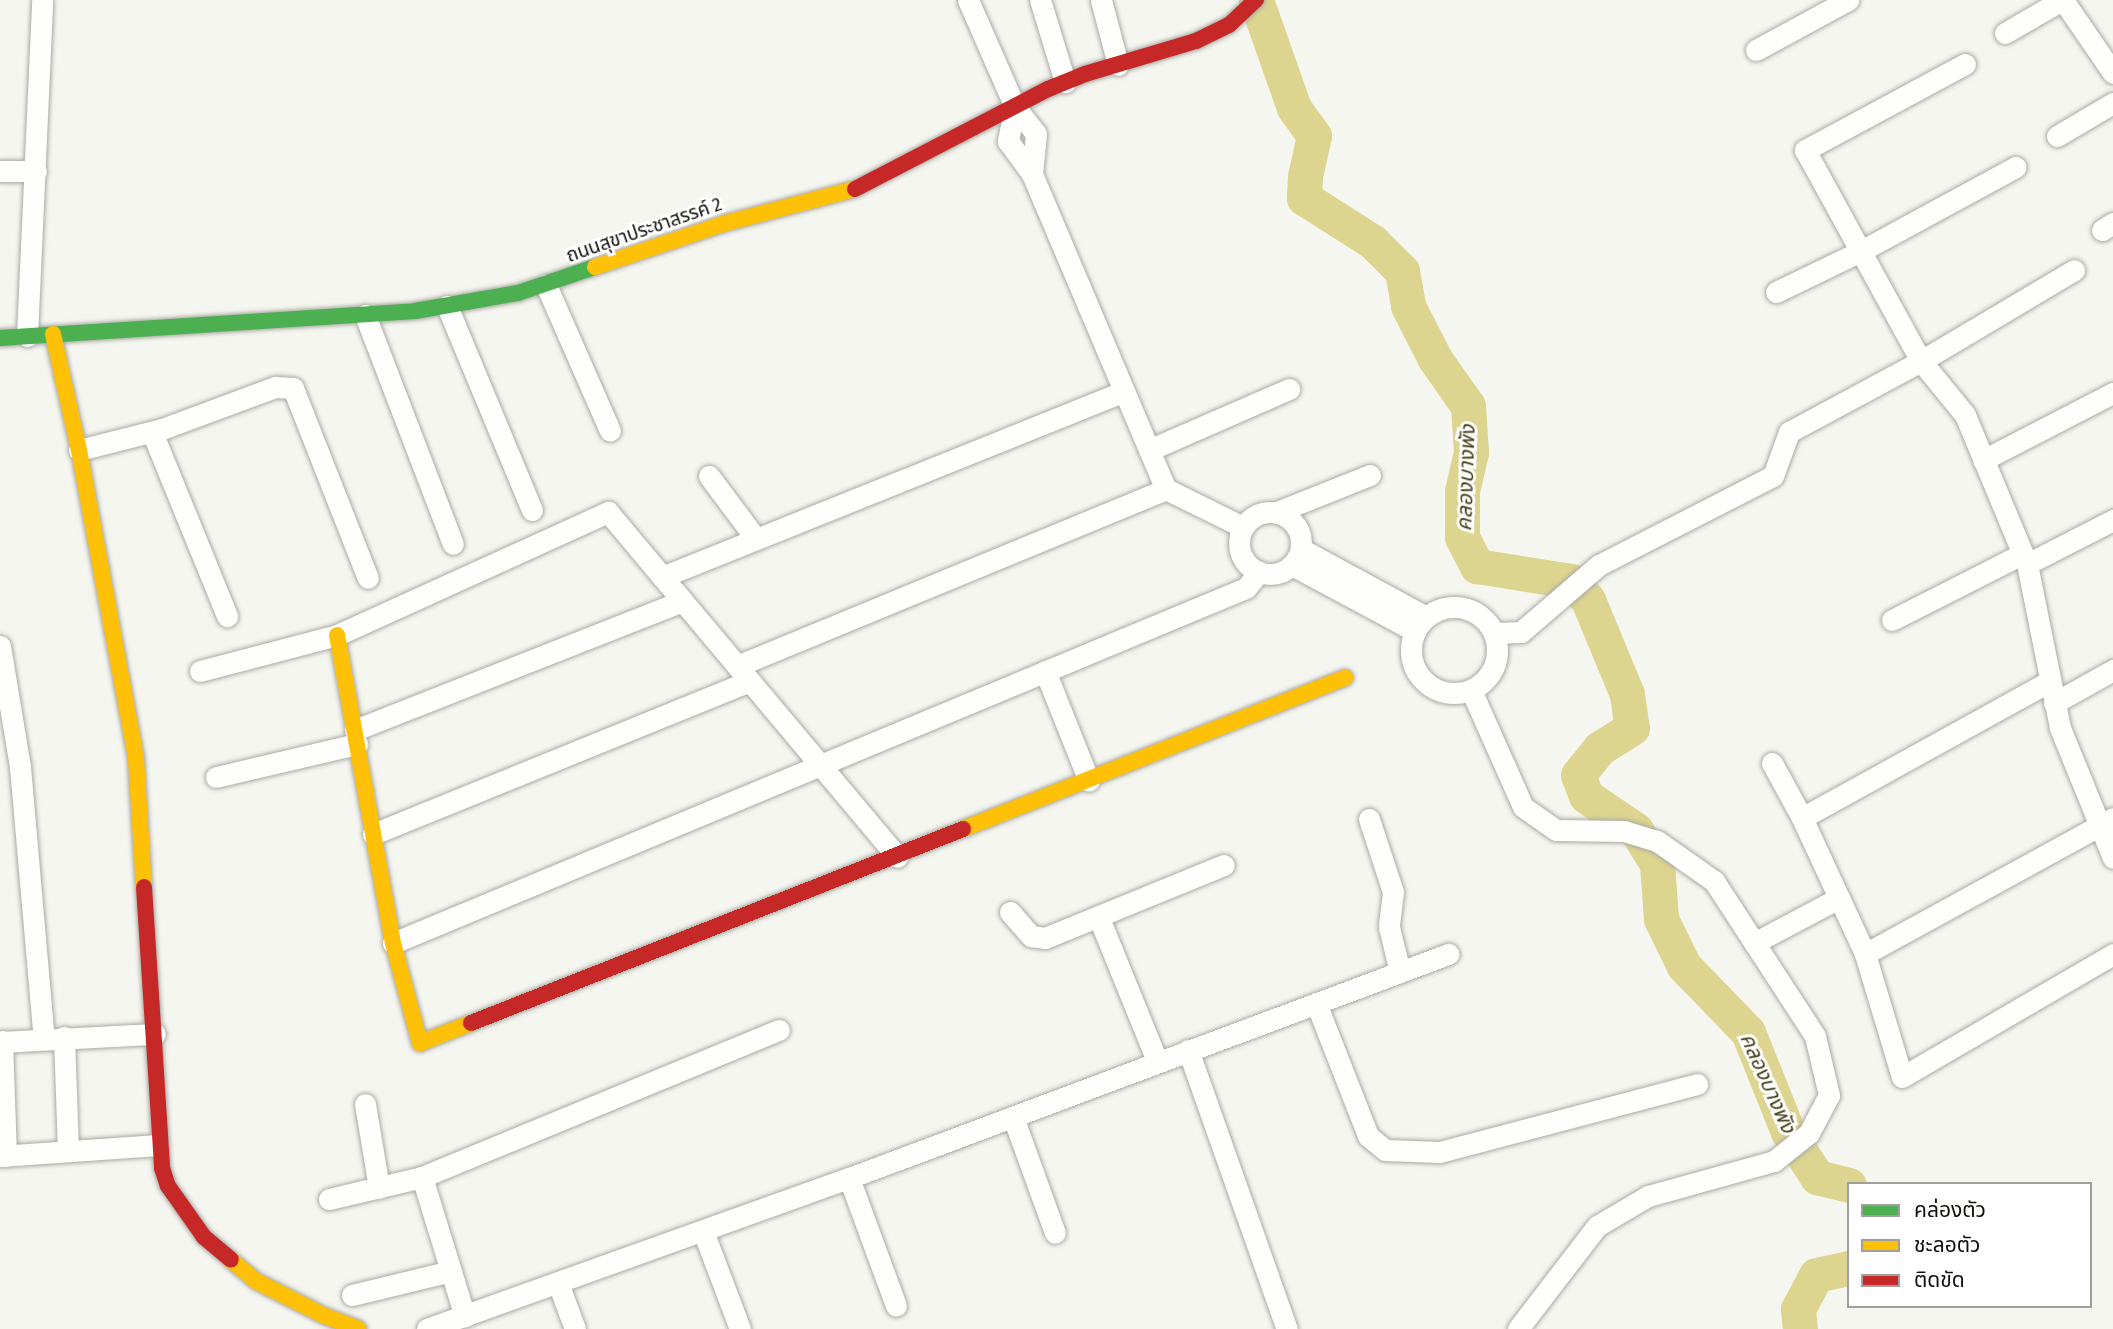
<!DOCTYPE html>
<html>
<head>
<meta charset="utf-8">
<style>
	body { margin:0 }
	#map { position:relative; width:2113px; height:1329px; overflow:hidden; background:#f6f6f0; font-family:"Fira Sans Condensed","Noto Sans Thai",sans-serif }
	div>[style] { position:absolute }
	.river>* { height:35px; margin:-17.5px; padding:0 17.5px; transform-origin:17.5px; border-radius:17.5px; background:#ddd48f }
	.roads { filter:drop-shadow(0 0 2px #aaaaa5) drop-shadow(0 0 2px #aaaaa5) }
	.street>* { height:21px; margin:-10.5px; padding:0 10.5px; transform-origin:10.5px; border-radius:10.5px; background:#fefefd }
	.street>.ring { margin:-10.5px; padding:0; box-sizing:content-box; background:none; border:21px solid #fefefd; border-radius:50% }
	.fast>* { height:16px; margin:-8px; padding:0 8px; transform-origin:8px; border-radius:8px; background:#4caf50 }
	.slow>* { height:16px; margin:-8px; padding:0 8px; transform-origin:8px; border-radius:8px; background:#ffc107 }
	.jam>* { height:16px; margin:-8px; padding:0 8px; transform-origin:8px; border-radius:8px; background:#c62828 }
	span { translate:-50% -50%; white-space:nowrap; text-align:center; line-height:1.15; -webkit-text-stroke:6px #fff; paint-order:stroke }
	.street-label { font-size:19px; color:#100f0c }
	.water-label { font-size:21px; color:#443e16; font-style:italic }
	.legend { position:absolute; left:1847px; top:1182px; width:245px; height:126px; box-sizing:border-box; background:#fff; border:2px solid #9f9f9e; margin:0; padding:9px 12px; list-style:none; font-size:21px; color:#100f0c }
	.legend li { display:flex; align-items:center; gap:14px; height:35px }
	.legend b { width:35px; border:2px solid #9f9f9e }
</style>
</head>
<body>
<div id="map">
	<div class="river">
		<div style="left:1256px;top:0;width:114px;rotate:70.6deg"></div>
		<div style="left:1294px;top:108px;width:34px;rotate:54deg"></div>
		<div style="left:1314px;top:136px;width:41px;rotate:102.7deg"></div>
		<div style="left:1305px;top:176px;width:22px;rotate:93deg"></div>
		<div style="left:1304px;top:198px;width:82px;rotate:32.5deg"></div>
		<div style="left:1373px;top:242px;width:41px;rotate:45deg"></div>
		<div style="left:1402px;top:271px;width:36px;rotate:80deg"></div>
		<div style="left:1408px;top:306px;width:59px;rotate:63deg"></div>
		<div style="left:1435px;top:359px;width:57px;rotate:54.9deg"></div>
		<div style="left:1468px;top:406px;width:46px;rotate:86.3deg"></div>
		<div style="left:1471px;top:452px;width:40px;rotate:103deg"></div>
		<div style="left:1462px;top:491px;width:46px;rotate:90deg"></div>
		<div style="left:1462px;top:537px;width:33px;rotate:63deg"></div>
		<div style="left:1477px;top:566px;width:95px;rotate:9.1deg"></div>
		<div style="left:1571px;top:581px;width:25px;rotate:48deg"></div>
		<div style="left:1588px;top:600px;width:102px;rotate:67.5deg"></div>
		<div style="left:1627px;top:694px;width:34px;rotate:82deg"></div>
		<div style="left:1632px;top:728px;width:39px;rotate:148deg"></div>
		<div style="left:1599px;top:749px;width:33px;rotate:129deg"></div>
		<div style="left:1578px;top:775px;width:22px;rotate:69deg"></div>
		<div style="left:1586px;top:796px;width:60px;rotate:34.2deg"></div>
		<div style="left:1636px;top:830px;width:40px;rotate:58deg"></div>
		<div style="left:1657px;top:864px;width:55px;rotate:85.8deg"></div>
		<div style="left:1661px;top:919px;width:52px;rotate:63.9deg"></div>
		<div style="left:1684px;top:966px;width:92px;rotate:45.9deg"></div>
		<div style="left:1748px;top:1032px;width:108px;rotate:68.2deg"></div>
		<div style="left:1788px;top:1132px;width:54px;rotate:57.2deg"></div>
		<div style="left:1817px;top:1177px;width:33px;rotate:14deg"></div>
		<div style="left:1800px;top:1329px;width:20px;rotate:-96deg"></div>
		<div style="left:1798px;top:1309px;width:38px;rotate:-62deg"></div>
		<div style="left:1816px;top:1275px;width:34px;rotate:-12deg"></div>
	</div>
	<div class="roads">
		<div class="street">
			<div style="left:968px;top:0;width:117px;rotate:66.3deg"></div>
			<div style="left:1015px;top:107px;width:34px;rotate:52deg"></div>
			<div style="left:1036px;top:134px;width:40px;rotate:95.7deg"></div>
			<div style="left:1040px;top:0;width:86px;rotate:73deg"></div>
			<div style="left:1101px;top:0;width:67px;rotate:75.3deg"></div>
			<div style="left:2063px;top:0;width:88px;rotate:55.6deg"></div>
			<div style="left:2005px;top:33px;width:66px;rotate:-30.1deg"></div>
			<div style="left:1756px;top:50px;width:105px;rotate:-28.5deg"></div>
			<div style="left:1965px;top:64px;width:182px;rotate:151.7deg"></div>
			<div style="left:1805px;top:150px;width:241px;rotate:61.2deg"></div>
			<div style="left:1921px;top:361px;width:70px;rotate:50.8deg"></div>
			<div style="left:1965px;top:415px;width:161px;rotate:67.4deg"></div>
			<div style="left:2027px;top:564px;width:167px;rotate:78.6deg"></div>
			<div style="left:2060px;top:728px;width:140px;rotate:67.8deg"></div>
			<div style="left:1015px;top:107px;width:35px;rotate:102deg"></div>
			<div style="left:1008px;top:141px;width:41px;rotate:54deg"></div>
			<div style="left:1032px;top:174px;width:342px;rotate:67deg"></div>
			<div style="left:1166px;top:489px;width:86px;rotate:26.3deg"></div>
			<div style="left:2057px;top:136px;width:65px;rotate:-30.5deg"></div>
			<div style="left:0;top:171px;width:36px"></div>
			<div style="left:2102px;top:230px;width:13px;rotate:-32deg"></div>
			<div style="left:546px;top:285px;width:159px;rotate:66.3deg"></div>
			<div style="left:1776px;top:292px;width:94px;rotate:-25.8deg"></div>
			<div style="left:1861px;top:251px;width:176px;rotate:-28.5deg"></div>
			<div style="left:447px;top:306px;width:221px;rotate:67.4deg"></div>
			<div style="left:365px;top:315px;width:245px;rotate:69deg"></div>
			<div style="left:27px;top:336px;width:336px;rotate:-87.4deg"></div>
			<div style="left:152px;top:432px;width:199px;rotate:67.8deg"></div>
			<div style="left:79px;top:450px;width:86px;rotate:-14.2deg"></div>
			<div style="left:162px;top:429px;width:121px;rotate:-20.4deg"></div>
			<div style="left:275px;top:387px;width:18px;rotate:3deg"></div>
			<div style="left:293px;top:388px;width:204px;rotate:68.5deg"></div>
			<div style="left:1149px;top:450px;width:153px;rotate:-23.5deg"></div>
			<div style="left:1983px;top:460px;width:146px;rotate:-27.3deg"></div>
			<div style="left:709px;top:476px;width:79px;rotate:53.3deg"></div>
			<div class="ring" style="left:1239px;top:512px;width:41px;height:41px"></div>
			<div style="left:1277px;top:512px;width:100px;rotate:-21.7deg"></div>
			<div style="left:1301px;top:549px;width:142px;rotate:28.5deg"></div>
			<div style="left:2027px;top:564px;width:97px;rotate:-27.1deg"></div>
			<div style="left:1292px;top:565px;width:140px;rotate:28.2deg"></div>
			<div style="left:662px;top:577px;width:498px;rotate:-21.9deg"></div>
			<div class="ring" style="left:1411px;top:607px;width:65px;height:65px"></div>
			<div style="left:1892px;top:620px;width:146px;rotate:-26.9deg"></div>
			<div style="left:1494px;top:633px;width:27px;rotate:-2deg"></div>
			<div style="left:1521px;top:632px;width:103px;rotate:-40.7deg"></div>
			<div style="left:1599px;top:565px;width:195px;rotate:-27.1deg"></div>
			<div style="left:1773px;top:476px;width:47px;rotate:-70deg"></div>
			<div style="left:1789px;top:432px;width:150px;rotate:-28.3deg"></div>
			<div style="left:1921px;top:361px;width:178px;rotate:-30.7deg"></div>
			<div style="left:0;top:646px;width:123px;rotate:80.6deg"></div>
			<div style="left:20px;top:767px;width:273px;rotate:85deg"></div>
			<div style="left:737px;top:666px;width:464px;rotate:-22.4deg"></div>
			<div style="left:200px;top:671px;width:142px;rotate:-14.7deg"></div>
			<div style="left:337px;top:635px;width:298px;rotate:-24.4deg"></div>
			<div style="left:608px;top:512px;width:450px;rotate:50deg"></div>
			<div style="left:1045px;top:671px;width:118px;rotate:68.2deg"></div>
			<div style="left:2050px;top:681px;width:283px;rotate:151.1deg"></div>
			<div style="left:1802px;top:818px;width:150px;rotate:65.1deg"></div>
			<div style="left:1865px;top:954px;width:128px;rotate:73.3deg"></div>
			<div style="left:1902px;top:1077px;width:244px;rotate:-30.2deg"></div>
			<div style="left:1471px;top:690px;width:128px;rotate:66deg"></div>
			<div style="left:1523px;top:807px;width:40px;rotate:34.9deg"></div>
			<div style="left:1556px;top:830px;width:68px;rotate:0.8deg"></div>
			<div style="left:1624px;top:831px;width:34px;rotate:17deg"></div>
			<div style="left:1657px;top:841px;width:70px;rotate:35.1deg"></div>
			<div style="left:1714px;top:881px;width:185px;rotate:56.9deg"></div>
			<div style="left:1815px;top:1036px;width:61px;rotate:76.7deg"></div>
			<div style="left:1829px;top:1095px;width:43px;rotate:117.8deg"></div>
			<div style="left:1809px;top:1133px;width:45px;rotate:141.3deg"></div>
			<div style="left:1774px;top:1161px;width:131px;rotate:164.5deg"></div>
			<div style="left:1648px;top:1196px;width:59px;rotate:149.5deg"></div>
			<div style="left:1597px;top:1226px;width:130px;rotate:127.5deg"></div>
			<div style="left:2054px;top:703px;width:68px;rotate:-29.2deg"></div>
			<div style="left:355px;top:730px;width:352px;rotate:-21.5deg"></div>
			<div style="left:1772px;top:763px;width:63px;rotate:61.4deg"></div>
			<div style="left:216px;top:777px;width:145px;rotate:-13.2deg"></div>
			<div style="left:1369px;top:819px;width:77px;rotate:71.8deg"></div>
			<div style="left:1393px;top:892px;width:35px;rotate:97deg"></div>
			<div style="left:1389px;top:927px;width:46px;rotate:76.3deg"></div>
			<div style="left:373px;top:834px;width:406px;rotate:-22.1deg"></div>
			<div style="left:1010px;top:912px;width:32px;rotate:49deg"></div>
			<div style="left:1031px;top:936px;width:14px;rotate:8deg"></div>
			<div style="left:1045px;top:938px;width:193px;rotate:-22.2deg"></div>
			<div style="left:1099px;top:918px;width:154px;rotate:67.9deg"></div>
			<div style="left:393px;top:943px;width:924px;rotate:-22.6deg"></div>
			<div style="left:1246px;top:588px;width:21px;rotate:-51deg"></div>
			<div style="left:1754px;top:943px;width:96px;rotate:-27.9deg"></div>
			<div style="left:1865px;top:954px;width:283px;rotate:-28.7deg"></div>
			<div style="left:1316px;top:1003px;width:143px;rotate:68.6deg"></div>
			<div style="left:1368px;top:1136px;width:22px;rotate:39deg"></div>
			<div style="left:1385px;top:1150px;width:55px;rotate:2.1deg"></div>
			<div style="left:1440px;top:1152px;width:266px;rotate:-14.8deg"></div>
			<div style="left:64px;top:1037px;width:114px;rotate:88deg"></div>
			<div style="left:2px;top:1041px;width:115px;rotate:88deg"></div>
			<div style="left:0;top:1042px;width:155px;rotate:-3deg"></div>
			<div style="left:1188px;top:1050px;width:296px;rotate:70.5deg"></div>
			<div style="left:365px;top:1104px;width:85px;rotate:80.5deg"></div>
			<div style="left:1013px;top:1117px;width:123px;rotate:70.1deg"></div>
			<div style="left:0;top:1156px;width:158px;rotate:-4deg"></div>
			<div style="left:422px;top:1177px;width:146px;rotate:72.9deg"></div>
			<div style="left:849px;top:1178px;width:136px;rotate:69.8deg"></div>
			<div style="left:329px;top:1199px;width:96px;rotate:-13.3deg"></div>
			<div style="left:422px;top:1177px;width:386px;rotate:-22.4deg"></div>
			<div style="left:703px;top:1231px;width:105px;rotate:69.3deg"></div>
			<div style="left:558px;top:1283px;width:49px;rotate:69.7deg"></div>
			<div style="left:352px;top:1295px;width:102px;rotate:-13.6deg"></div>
			<div style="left:427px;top:1329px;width:448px;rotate:-19.7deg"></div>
			<div style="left:849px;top:1178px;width:640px;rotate:-20.5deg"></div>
		</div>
		<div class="fast">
			<div style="left:0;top:338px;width:416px;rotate:-3.7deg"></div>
			<div style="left:415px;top:311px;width:105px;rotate:-9.9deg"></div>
			<div style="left:518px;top:293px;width:81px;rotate:-18.7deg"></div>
		</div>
		<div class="slow">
			<div style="left:595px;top:267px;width:138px;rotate:-18.6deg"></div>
			<div style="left:726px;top:223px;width:133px;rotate:-14.8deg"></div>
			<div style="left:53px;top:334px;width:119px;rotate:77.4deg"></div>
			<div style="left:79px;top:450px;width:313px;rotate:79.5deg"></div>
			<div style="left:136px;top:758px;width:129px;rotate:86.5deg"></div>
			<div style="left:337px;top:635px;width:313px;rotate:79.7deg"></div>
			<div style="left:393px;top:943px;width:104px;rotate:74.9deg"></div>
			<div style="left:420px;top:1043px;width:55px;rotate:-21.4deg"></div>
			<div style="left:963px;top:829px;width:411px;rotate:-21.6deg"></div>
			<div style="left:231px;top:1260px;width:33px;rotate:40deg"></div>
			<div style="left:256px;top:1281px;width:77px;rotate:26.9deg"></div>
			<div style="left:325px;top:1316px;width:36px;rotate:21deg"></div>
		</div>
		<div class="jam">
			<div style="left:855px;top:189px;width:217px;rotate:-27.4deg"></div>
			<div style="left:1048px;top:89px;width:40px;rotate:-22deg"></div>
			<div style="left:1085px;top:74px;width:116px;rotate:-16.6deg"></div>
			<div style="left:1196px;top:41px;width:37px;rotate:-26deg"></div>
			<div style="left:1229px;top:25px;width:37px;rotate:-43deg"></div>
			<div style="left:144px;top:887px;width:282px;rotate:86.3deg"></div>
			<div style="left:162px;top:1168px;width:19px;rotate:72deg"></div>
			<div style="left:168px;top:1186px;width:62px;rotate:54.8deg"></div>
			<div style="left:204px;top:1237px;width:35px;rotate:40deg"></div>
			<div style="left:471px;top:1023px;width:529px;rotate:-21.52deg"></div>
		</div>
	</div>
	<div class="street-label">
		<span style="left:644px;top:230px;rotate:-19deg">ถนนสุขาประชาสรรค์ 2</span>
	</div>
	<div class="water-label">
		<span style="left:1466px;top:478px;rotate:-88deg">คลองบางพัง</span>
		<span style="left:1768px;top:1083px;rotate:66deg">คลองบางพัง</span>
	</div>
	<ul class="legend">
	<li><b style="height:9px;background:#4caf50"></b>คล่องตัว</li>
	<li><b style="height:9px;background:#ffc107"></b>ชะลอตัว</li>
	<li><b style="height:9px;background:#c62828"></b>ติดขัด</li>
	</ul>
</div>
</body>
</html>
